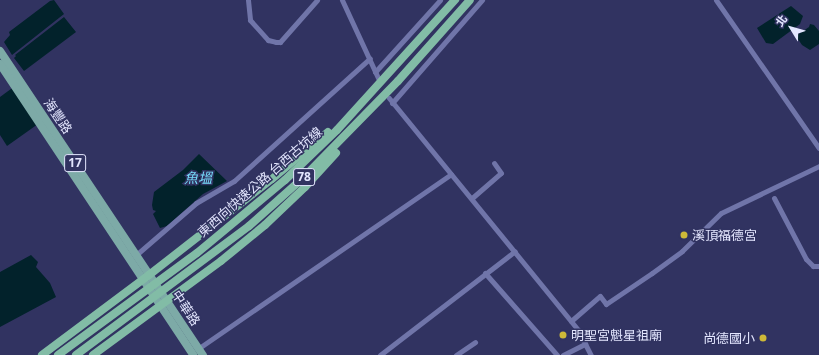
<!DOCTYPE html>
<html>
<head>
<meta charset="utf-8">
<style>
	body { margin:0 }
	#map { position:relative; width:819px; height:355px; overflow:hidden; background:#313361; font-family:"Noto Sans","Noto Sans TC",sans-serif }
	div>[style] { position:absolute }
	.water>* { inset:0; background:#02222b }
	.minor>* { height:5px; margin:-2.5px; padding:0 2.5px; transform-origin:2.5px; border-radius:2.5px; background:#7075a9 }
	.primary>* { height:8px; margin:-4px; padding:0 4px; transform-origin:4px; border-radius:4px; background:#7daaa7 }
	.trunk>* { height:8px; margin:-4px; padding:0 4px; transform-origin:4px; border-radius:4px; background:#82bca6 }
	.dots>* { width:11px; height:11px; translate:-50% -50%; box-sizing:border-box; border:2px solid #313361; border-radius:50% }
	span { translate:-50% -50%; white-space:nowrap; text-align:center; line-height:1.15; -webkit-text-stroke:3px #313361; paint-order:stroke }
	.shield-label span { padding:1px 3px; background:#313361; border:1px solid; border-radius:3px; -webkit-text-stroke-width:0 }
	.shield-label { font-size:12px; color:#e3e6fe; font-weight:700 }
	.street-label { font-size:13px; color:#e3e6fe }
	.poi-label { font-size:13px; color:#e3e6fe }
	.left { translate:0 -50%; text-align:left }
	.right { translate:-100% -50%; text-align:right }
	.water-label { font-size:14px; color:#75dbf9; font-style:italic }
	.north { position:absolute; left:771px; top:8px; width:40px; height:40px; -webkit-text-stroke:3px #313361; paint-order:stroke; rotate:307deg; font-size:11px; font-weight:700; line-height:16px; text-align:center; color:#e3e6fe }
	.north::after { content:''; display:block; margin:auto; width:14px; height:18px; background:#e3e6fe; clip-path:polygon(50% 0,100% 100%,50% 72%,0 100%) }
</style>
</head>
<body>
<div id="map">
	<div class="water">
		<div style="clip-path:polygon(54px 0,64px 14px,12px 55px,4px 42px,10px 35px,9px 32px,50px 1px)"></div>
		<div style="clip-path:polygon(791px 6px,803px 16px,800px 24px,773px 44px,766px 43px,757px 28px)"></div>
		<div style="clip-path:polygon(64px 17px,76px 32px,24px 71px,14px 58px,16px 56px,15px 55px)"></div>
		<div style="clip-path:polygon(810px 24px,814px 25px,819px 31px,819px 44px,810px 50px,802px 45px,796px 36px,809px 27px)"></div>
		<div style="clip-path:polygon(15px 86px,38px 124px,7px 146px,0 135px,0 97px)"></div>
		<div style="clip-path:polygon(199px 154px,227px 181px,203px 194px,167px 226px,160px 228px,153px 214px,156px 211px,153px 210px,152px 205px,154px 192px,183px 170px)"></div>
		<div style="clip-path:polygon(31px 255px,38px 262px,36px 267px,50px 283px,56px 297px,0 327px,0 272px)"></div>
	</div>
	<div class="minor">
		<div style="left:248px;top:0;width:20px;rotate:84deg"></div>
		<div style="left:250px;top:20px;width:27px;rotate:48deg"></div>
		<div style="left:268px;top:40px;width:8px;rotate:14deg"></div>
		<div style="left:276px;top:42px;width:4px"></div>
		<div style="left:280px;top:42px;width:56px;rotate:-48.6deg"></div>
		<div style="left:342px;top:0;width:86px;rotate:65.2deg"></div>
		<div style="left:716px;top:0;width:180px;rotate:55.2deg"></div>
		<div style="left:375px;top:72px;width:97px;rotate:-47.9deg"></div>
		<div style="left:389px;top:98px;width:299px;rotate:50.8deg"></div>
		<div style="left:578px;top:330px;width:28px;rotate:63deg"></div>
		<div style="left:392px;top:103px;width:137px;rotate:-48.9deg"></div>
		<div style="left:472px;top:198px;width:38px;rotate:-41deg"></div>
		<div style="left:501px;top:173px;width:12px;rotate:-125deg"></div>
		<div style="left:774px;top:198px;width:69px;rotate:62.3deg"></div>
		<div style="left:806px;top:259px;width:10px;rotate:45deg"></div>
		<div style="left:813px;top:266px;width:6px"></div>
		<div style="left:136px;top:255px;width:79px;rotate:-40.9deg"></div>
		<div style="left:196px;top:203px;width:44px;rotate:-30.1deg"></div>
		<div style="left:234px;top:181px;width:183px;rotate:-42.1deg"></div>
		<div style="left:485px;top:273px;width:109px;rotate:48.7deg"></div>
		<div style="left:571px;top:321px;width:38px;rotate:-41deg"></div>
		<div style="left:600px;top:296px;width:10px;rotate:53deg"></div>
		<div style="left:606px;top:304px;width:55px;rotate:-34deg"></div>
		<div style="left:652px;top:273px;width:37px;rotate:-36deg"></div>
		<div style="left:682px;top:251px;width:54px;rotate:-44.3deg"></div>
		<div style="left:721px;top:213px;width:109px;rotate:-25.6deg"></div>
		<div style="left:199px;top:348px;width:306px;rotate:-34.6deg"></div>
		<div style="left:380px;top:355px;width:170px;rotate:-37.6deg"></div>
		<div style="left:456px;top:355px;width:23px;rotate:-34deg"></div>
		<div style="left:563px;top:355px;width:25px;rotate:-27deg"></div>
	</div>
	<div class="primary">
		<div style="left:0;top:51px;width:366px;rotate:56.3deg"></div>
		<div style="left:0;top:64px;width:349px;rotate:56.4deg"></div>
	</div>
	<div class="trunk">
		<div style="left:42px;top:355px;width:134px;rotate:-36.8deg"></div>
		<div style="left:149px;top:275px;width:156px;rotate:-38deg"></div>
		<div style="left:272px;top:179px;width:73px;rotate:-40deg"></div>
		<div style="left:58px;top:355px;width:172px;rotate:-36.3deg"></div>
		<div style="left:197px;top:253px;width:114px;rotate:-39.7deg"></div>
		<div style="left:285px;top:180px;width:72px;rotate:-43.9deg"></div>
		<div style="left:337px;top:130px;width:176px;rotate:-47.8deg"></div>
		<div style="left:76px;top:355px;width:216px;rotate:-36.7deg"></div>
		<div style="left:249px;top:226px;width:71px;rotate:-41.6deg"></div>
		<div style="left:302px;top:179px;width:137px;rotate:-45.6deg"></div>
		<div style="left:398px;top:81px;width:108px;rotate:-48.4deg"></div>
		<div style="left:93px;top:355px;width:159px;rotate:-36.3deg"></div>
		<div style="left:221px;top:261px;width:57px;rotate:-39.3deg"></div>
		<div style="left:265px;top:225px;width:55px;rotate:-43.5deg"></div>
		<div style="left:305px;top:187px;width:46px;rotate:-47.6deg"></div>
	</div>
	<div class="dots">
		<div style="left:684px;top:235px;background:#ceb938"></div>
		<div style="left:563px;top:335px;background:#ceb938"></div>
		<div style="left:763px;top:338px;background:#ceb938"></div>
	</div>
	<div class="shield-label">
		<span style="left:75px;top:163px">17</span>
		<span style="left:304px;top:177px">78</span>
	</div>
	<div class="street-label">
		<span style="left:58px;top:116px;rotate:56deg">海豐路</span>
		<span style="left:260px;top:182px;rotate:-41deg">東西向快速公路 台西古坑線</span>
		<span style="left:186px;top:308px;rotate:56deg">中華路</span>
	</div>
	<div class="poi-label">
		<span class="left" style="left:692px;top:235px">溪頂福德宮</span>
		<span class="left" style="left:571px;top:335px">明聖宮魁星祖廟</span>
		<span class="right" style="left:755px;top:338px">尚德國小</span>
	</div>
	<div class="water-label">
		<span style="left:198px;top:178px">魚塭</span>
	</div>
	<div class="north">北</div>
</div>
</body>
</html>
